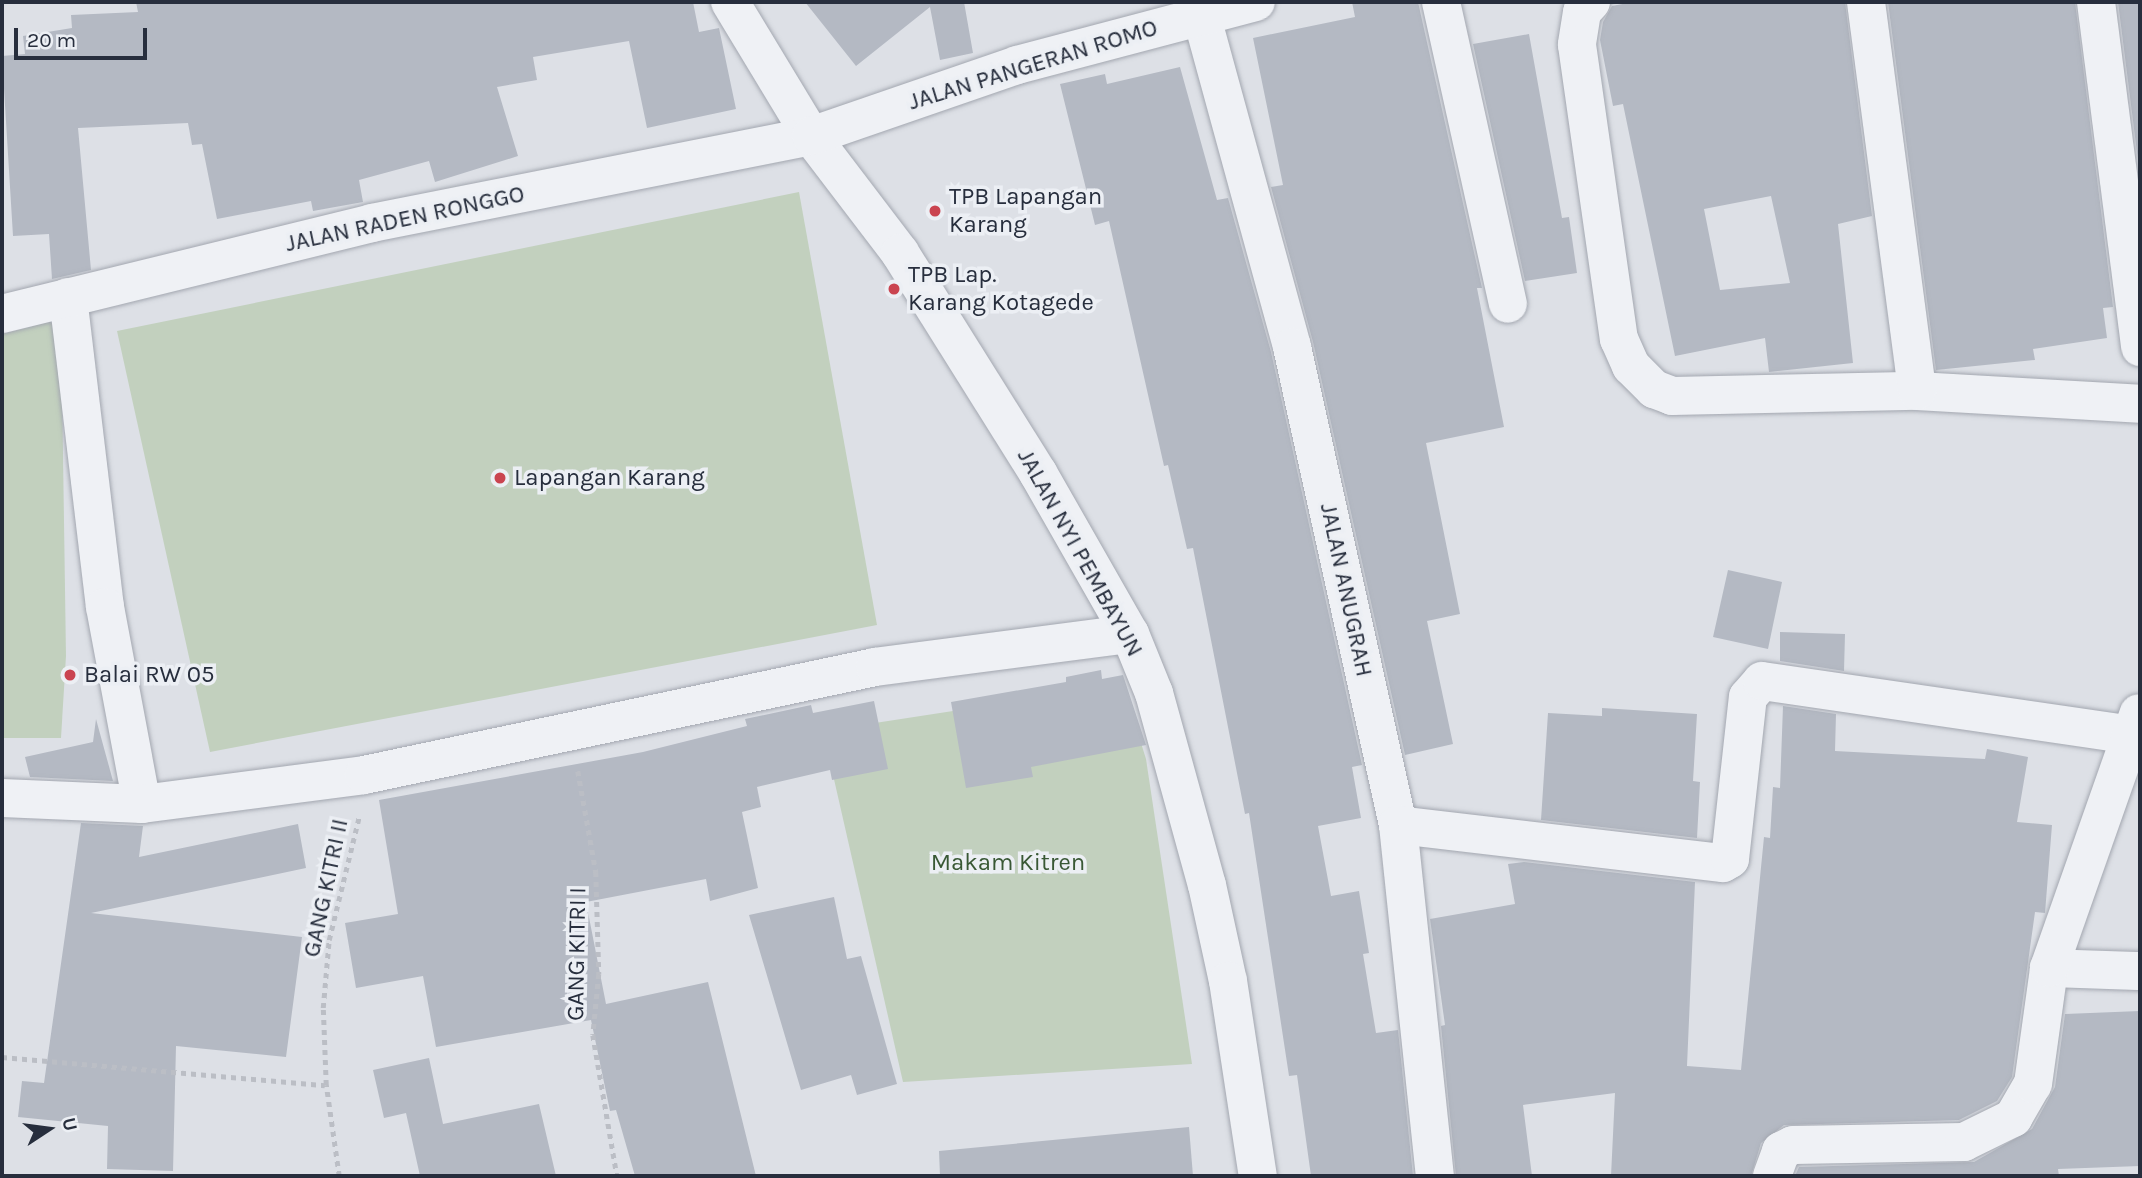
<!DOCTYPE html>
<html>
<head>
<meta charset="utf-8">
<style>
	body { margin:0 }
	#map { position:relative; width:2142px; height:1178px; overflow:hidden; background:#dde0e6; font-family:Karla,sans-serif }
	div>[style] { position:absolute }
	.green>* { inset:0; background:#c2d0be }
	.building>* { inset:0; background:#b4b9c3 }
	.path>* { height:4.5px; margin-top:-2.25px; transform-origin:0; background:repeating-linear-gradient(90deg,#bbbec5 0 5px,transparent 0 10px) }
	.roads { filter:drop-shadow(0 0 2px #a3a7b0) drop-shadow(0 0 2px #a3a7b0) }
	.minor>* { height:38px; margin:-19px; padding:0 19px; transform-origin:19px; border-radius:19px; background:#eff1f5 }
	.dots>* { width:19px; height:19px; translate:-50% -50%; box-sizing:border-box; border:4px solid #eceff4; border-radius:50% }
	span { translate:-50% -50%; white-space:nowrap; text-align:center; line-height:1.15; -webkit-text-stroke:7px #eceff4; paint-order:stroke }
	.street-label { font-size:24px; color:#272e3d }
	.poi-label { font-size:24px; color:#272e3d }
	.left { translate:0 -50%; text-align:left }
	.park-label { font-size:24px; color:#395835 }
	.frame { position:absolute; inset:0; border:4px solid #272e3d; pointer-events:none }
	.north { position:absolute; left:14px; top:1094px; width:70px; height:70px; -webkit-text-stroke:5px #eceff4; paint-order:stroke; rotate:77deg; font-size:19px; font-weight:700; line-height:28px; text-align:center; color:#272e3d }
	.north::after { content:''; display:block; margin:auto; width:24px; height:32px; background:#272e3d; clip-path:polygon(50% 0,100% 100%,50% 72%,0 100%) }
	.scale { position:absolute; left:14px; top:28px; width:133px; height:32px; box-sizing:border-box; border:4px solid #272e3d; border-top:0; padding-left:9px; font-size:21px; line-height:24px; white-space:nowrap; color:#272e3d; -webkit-text-stroke:5px #eceff4; paint-order:stroke }
</style>
</head>
<body>
<div id="map">
	<div class="green">
		<div style="clip-path:polygon(799px 192px,877px 625px,210px 752px,117px 331px)"></div>
		<div style="clip-path:polygon(61px 319px,66px 656px,61px 738px,2px 738px,2px 334px)"></div>
		<div style="clip-path:polygon(1123px 685px,1146px 759px,1192px 1064px,903px 1082px,823px 731px)"></div>
	</div>
	<div class="building">
		<div style="clip-path:polygon(136px 2px,693px 2px,699px 32px,719px 28px,736px 109px,647px 128px,629px 41px,533px 57px,537px 80px,497px 87px,518px 156px,435px 182px,429px 161px,359px 180px,363px 202px,313px 211px,311px 201px,217px 219px,202px 144px,192px 145px,188px 123px,78px 128px,91px 270px,52px 279px,49px 234px,13px 236px,2px 56px,25px 54px,23px 36px,72px 28px,71px 15px,138px 12px)"></div>
		<div style="clip-path:polygon(805px 2px,964px 2px,973px 53px,940px 60px,930px 7px,856px 66px)"></div>
		<div style="clip-path:polygon(1352px 2px,1418px 2px,1482px 288px,1477px 288px,1504px 427px,1426px 443px,1460px 614px,1427px 621px,1453px 744px,1405px 755px,1313px 342px,1271px 187px,1283px 185px,1253px 38px,1355px 17px)"></div>
		<div style="clip-path:polygon(evenodd,1633px 2px,1845px 2px,1872px 216px,1838px 224px,1853px 363px,1769px 372px,1765px 338px,1675px 356px,1623px 104px,1613px 106px,1600px 40px,1603px 22px,1612px 6px,1633px 2px,1771px 196px,1790px 283px,1720px 290px,1704px 209px,1771px 196px)"></div>
		<div style="clip-path:polygon(1888px 2px,2075px 2px,2113px 307px,2103px 308px,2107px 338px,2033px 349px,2035px 360px,1936px 370px)"></div>
		<div style="clip-path:polygon(2118px 2px,2140px 2px,2140px 176px)"></div>
		<div style="clip-path:polygon(1529px 34px,1562px 218px,1569px 217px,1577px 273px,1525px 281px,1473px 44px)"></div>
		<div style="clip-path:polygon(1180px 67px,1217px 200px,1228px 198px,1271px 352px,1362px 765px,1352px 767px,1361px 818px,1318px 826px,1331px 896px,1359px 891px,1369px 953px,1363px 954px,1376px 1033px,1398px 1030px,1413px 1176px,1311px 1176px,1297px 1075px,1289px 1076px,1249px 813px,1245px 814px,1193px 548px,1187px 549px,1168px 465px,1164px 466px,1109px 221px,1095px 225px,1060px 84px,1105px 74px,1107px 84px)"></div>
		<div style="clip-path:polygon(1728px 570px,1782px 582px,1768px 649px,1713px 637px)"></div>
		<div style="clip-path:polygon(1780px 632px,1845px 634px,1844px 671px,1780px 661px)"></div>
		<div style="clip-path:polygon(1101px 670px,1102px 679px,1123px 675px,1146px 745px,1031px 767px,1033px 777px,966px 788px,951px 702px,1066px 682px,1066px 677px)"></div>
		<div style="clip-path:polygon(874px 701px,888px 769px,832px 780px,830px 770px,757px 787px,761px 807px,742px 812px,758px 888px,710px 901px,706px 879px,586px 902px,606px 1004px,708px 982px,756px 1176px,635px 1176px,616px 1110px,610px 1111px,591px 1020px,436px 1047px,423px 976px,356px 988px,345px 923px,398px 914px,379px 800px,643px 752px,747px 726px,745px 719px,811px 705px,813px 713px)"></div>
		<div style="clip-path:polygon(1783px 706px,1836px 714px,1835px 751px,1985px 759px,1987px 749px,2028px 757px,2017px 822px,2052px 825px,2045px 913px,2035px 912px,2012px 1077px,1997px 1101px,1959px 1120px,1784px 1125px,1761px 1143px,1751px 1176px,1611px 1176px,1615px 1093px,1523px 1105px,1532px 1176px,1456px 1176px,1441px 1026px,1445px 1025px,1430px 919px,1515px 904px,1508px 864px,1524px 862px,1695px 882px,1687px 1066px,1741px 1070px,1764px 837px,1770px 838px,1773px 787px,1780px 788px)"></div>
		<div style="clip-path:polygon(1602px 708px,1697px 714px,1693px 781px,1700px 782px,1697px 838px,1541px 820px,1548px 713px,1602px 716px)"></div>
		<div style="clip-path:polygon(96px 719px,113px 781px,30px 777px,25px 757px,93px 742px)"></div>
		<div style="clip-path:polygon(81px 823px,143px 826px,139px 857px,298px 824px,306px 868px,91px 913px,302px 937px,286px 1057px,176px 1046px,173px 1171px,107px 1169px,108px 1126px,18px 1117px,22px 1081px,44px 1083px)"></div>
		<div style="clip-path:polygon(834px 897px,847px 959px,861px 956px,897px 1084px,857px 1095px,851px 1075px,801px 1090px,749px 915px)"></div>
		<div style="clip-path:polygon(2140px 1011px,2140px 1166px,2058px 1169px,2059px 1176px,1795px 1176px,1799px 1167px,1974px 1162px,2032px 1129px,2055px 1087px,2065px 1014px)"></div>
		<div style="clip-path:polygon(429px 1058px,443px 1124px,539px 1104px,556px 1176px,420px 1176px,406px 1113px,384px 1118px,373px 1070px)"></div>
		<div style="clip-path:polygon(1189px 1127px,1193px 1176px,940px 1176px,939px 1151px)"></div>
	</div>
	<div class="path">
		<div style="left:578px;top:771px;width:103px;rotate:79.9deg"></div>
		<div style="left:596px;top:872px;width:102px;rotate:88.3deg"></div>
		<div style="left:599px;top:974px;width:61px;rotate:95.6deg"></div>
		<div style="left:593px;top:1035px;width:143px;rotate:80.3deg"></div>
		<div style="left:2px;top:1057px;width:324px;rotate:5deg"></div>
		<div style="left:339px;top:1176px;width:92px;rotate:-98.1deg"></div>
		<div style="left:326px;top:1085px;width:77px;rotate:-92.2deg"></div>
		<div style="left:323px;top:1008px;width:68px;rotate:-85deg"></div>
		<div style="left:329px;top:940px;width:127px;rotate:-76.3deg"></div>
	</div>
	<div class="roads">
		<div class="minor">
			<div style="left:730px;top:2px;width:157px;rotate:58.8deg"></div>
			<div style="left:811px;top:136px;width:147px;rotate:52.7deg"></div>
			<div style="left:900px;top:253px;width:260px;rotate:57.9deg"></div>
			<div style="left:1038px;top:473px;width:185px;rotate:60.3deg"></div>
			<div style="left:1130px;top:634px;width:64px;rotate:67.9deg"></div>
			<div style="left:1154px;top:693px;width:199px;rotate:74.6deg"></div>
			<div style="left:1207px;top:885px;width:98px;rotate:77.7deg"></div>
			<div style="left:1228px;top:981px;width:197px;rotate:81.3deg"></div>
			<div style="left:1441px;top:2px;width:309px;rotate:77.5deg"></div>
			<div style="left:1591px;top:2px;width:13px;rotate:132deg"></div>
			<div style="left:1582px;top:12px;width:33px;rotate:99deg"></div>
			<div style="left:1577px;top:45px;width:297px;rotate:81.9deg"></div>
			<div style="left:1619px;top:339px;width:30px;rotate:66deg"></div>
			<div style="left:1631px;top:366px;width:33px;rotate:45deg"></div>
			<div style="left:1654px;top:389px;width:19px;rotate:21deg"></div>
			<div style="left:1672px;top:396px;width:245px;rotate:-1.2deg"></div>
			<div style="left:1917px;top:391px;width:223px;rotate:3.3deg"></div>
			<div style="left:1866px;top:2px;width:392px;rotate:82.5deg"></div>
			<div style="left:2096px;top:2px;width:348px;rotate:82.7deg"></div>
			<div style="left:1201px;top:14px;width:345px;rotate:74.7deg"></div>
			<div style="left:1292px;top:347px;width:490px;rotate:77.5deg"></div>
			<div style="left:1398px;top:825px;width:353px;rotate:84deg"></div>
			<div style="left:68px;top:297px;width:312px;rotate:83.2deg"></div>
			<div style="left:105px;top:607px;width:200px;rotate:79.4deg"></div>
			<div style="left:2px;top:314px;width:381px;rotate:-13.8deg"></div>
			<div style="left:372px;top:223px;width:448px;rotate:-11.2deg"></div>
			<div style="left:811px;top:136px;width:218px;rotate:-19deg"></div>
			<div style="left:1017px;top:65px;width:247px;rotate:-14.8deg"></div>
			<div style="left:2px;top:798px;width:140px;rotate:2.5deg"></div>
			<div style="left:142px;top:804px;width:224px;rotate:-7.4deg"></div>
			<div style="left:364px;top:775px;width:522px;rotate:-11.93deg"></div>
			<div style="left:875px;top:667px;width:257px;rotate:-7.4deg"></div>
			<div style="left:1398px;top:825px;width:327px;rotate:6.7deg"></div>
			<div style="left:1723px;top:863px;width:8px;rotate:-30deg"></div>
			<div style="left:1730px;top:859px;width:163px;rotate:-83.7deg"></div>
			<div style="left:1748px;top:697px;width:21px;rotate:-49deg"></div>
			<div style="left:1762px;top:681px;width:382px;rotate:8.3deg"></div>
			<div style="left:2049px;top:968px;width:91px;rotate:1.9deg"></div>
			<div style="left:1772px;top:1176px;width:27px;rotate:-70deg"></div>
			<div style="left:1781px;top:1151px;width:13px;rotate:-27deg"></div>
			<div style="left:1793px;top:1145px;width:171px;rotate:-1deg"></div>
			<div style="left:1964px;top:1142px;width:55px;rotate:-26.1deg"></div>
			<div style="left:2013px;top:1118px;width:39px;rotate:-60deg"></div>
			<div style="left:2033px;top:1084px;width:117px;rotate:-82.1deg"></div>
			<div style="left:2049px;top:968px;width:270px;rotate:-70.6deg"></div>
		</div>
	</div>
	<div class="dots">
		<div style="left:935px;top:211px;background:#ca4450"></div>
		<div style="left:894px;top:289px;background:#ca4450"></div>
		<div style="left:500px;top:478px;background:#ca4450"></div>
		<div style="left:70px;top:675px;background:#ca4450"></div>
	</div>
	<div class="street-label">
		<span style="left:1033px;top:65px;rotate:-17deg">JALAN PANGERAN ROMO</span>
		<span style="left:405px;top:219px;rotate:-12deg">JALAN RADEN RONGGO</span>
		<span style="left:1080px;top:553px;rotate:61deg">JALAN NYI PEMBAYUN</span>
		<span style="left:1346px;top:590px;rotate:78deg">JALAN ANUGRAH</span>
		<span style="left:326px;top:888px;rotate:-78deg">GANG KITRI II</span>
		<span style="left:577px;top:954px;rotate:-89deg">GANG KITRI I</span>
	</div>
	<div class="poi-label">
		<span class="left" style="left:949px;top:211px">TPB Lapangan<br>Karang</span>
		<span class="left" style="left:908px;top:289px">TPB Lap.<br>Karang Kotagede</span>
		<span class="left" style="left:514px;top:478px">Lapangan Karang</span>
		<span class="left" style="left:84px;top:675px">Balai RW 05</span>
	</div>
	<div class="park-label">
		<span style="left:1008px;top:863px">Makam Kitren</span>
	</div>
	<div class="frame"></div>
	<div class="north">U</div>
	<div class="scale">20 m</div>
</div>
</body>
</html>
